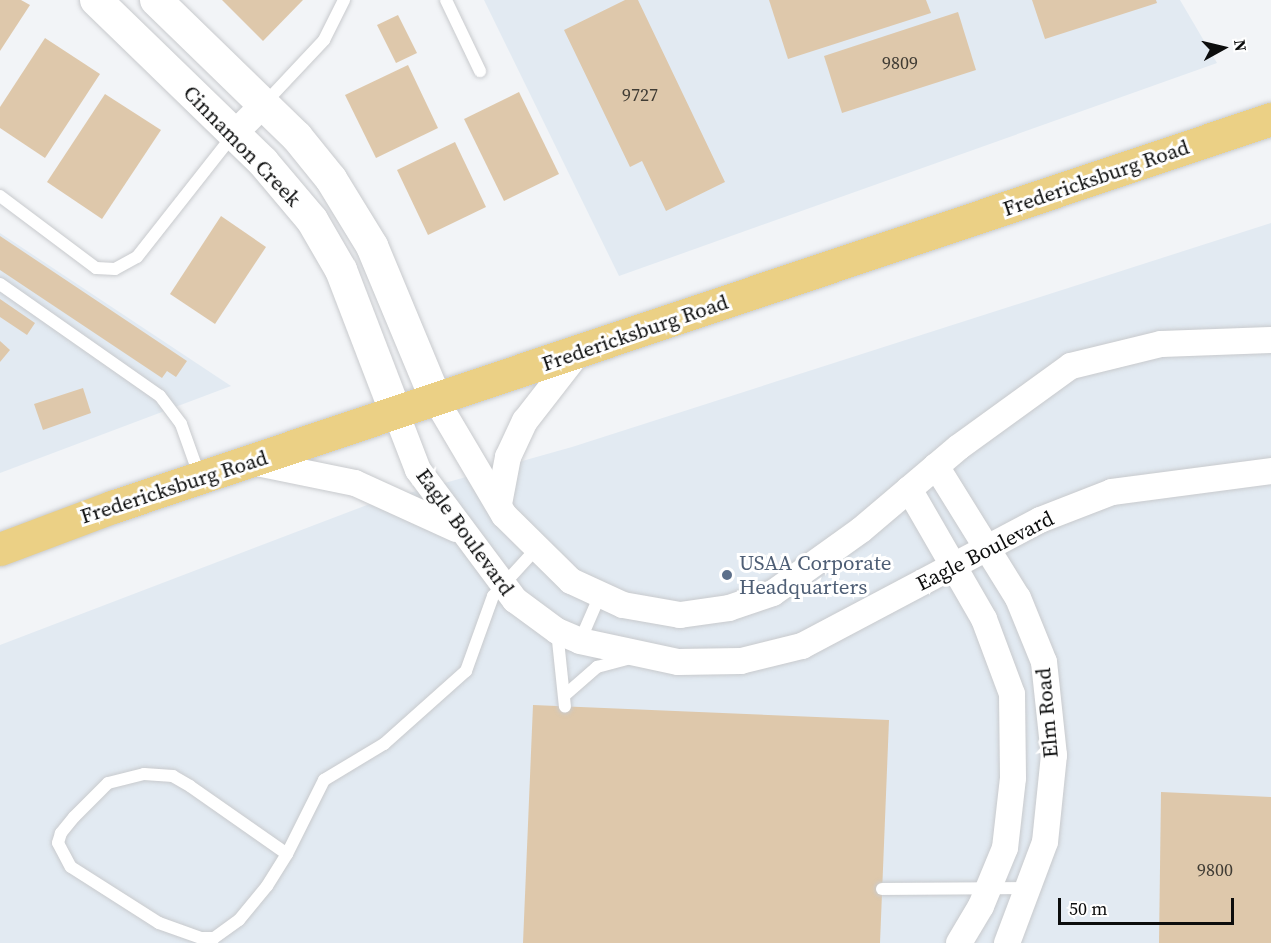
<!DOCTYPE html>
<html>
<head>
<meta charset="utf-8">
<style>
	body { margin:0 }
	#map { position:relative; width:1271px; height:943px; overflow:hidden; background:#f2f4f7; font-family:"Source Serif 4",serif }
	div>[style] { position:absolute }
	.built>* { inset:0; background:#e2eaf2 }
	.building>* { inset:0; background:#dec8ab }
	.roads { filter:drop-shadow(0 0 2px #c8cacd) drop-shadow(0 0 2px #c8cacd) }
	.service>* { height:12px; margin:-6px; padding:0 6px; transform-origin:6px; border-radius:6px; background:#fff }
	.minor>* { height:26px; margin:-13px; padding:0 13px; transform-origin:13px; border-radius:13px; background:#fff }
	.tertiary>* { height:32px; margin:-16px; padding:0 16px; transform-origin:16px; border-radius:16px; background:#fff }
	.primary>* { height:33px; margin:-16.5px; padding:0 16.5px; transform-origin:16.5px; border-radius:16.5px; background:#ebd085 }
	.dots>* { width:16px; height:16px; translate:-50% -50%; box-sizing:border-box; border:3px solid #fff; border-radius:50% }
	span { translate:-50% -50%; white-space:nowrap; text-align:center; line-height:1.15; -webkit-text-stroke:6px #fff; paint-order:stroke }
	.number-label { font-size:18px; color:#403c34 }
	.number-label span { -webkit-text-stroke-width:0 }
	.street-label { font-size:21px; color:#0c0d0d }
	.service-label { font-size:21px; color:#4e5e75 }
	.left { translate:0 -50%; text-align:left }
	.north { position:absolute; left:1193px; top:18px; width:60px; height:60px; -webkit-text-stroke:4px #fff; paint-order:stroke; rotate:82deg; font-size:16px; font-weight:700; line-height:24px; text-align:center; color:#0c0d0d }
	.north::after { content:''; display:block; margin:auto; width:21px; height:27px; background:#0c0d0d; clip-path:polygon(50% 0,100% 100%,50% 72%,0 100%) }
	.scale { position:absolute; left:1058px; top:898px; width:176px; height:27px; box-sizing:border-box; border:3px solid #0c0d0d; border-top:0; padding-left:8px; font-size:18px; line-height:21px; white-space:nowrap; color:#0c0d0d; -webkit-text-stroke:4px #fff; paint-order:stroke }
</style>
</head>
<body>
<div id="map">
	<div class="built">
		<div style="clip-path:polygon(484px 0,1180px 0,1217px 63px,619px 276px)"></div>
		<div style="clip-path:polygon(1271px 223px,1271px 943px,0 943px,0 645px,367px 505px,572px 447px)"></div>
		<div style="clip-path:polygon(0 233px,231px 386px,0 473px)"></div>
	</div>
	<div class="building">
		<div style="clip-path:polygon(0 0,21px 0,30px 5px,0 51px)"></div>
		<div style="clip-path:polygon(222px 0,303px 0,263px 41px)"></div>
		<div style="clip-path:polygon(625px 0,638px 0,725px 182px,666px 211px,642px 161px,630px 167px,564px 30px)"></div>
		<div style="clip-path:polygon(769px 0,926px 0,931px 13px,788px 59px)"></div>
		<div style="clip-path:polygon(1032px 0,1156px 0,1157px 3px,1045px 39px)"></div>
		<div style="clip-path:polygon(958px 12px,976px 70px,842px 113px,824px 56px)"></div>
		<div style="clip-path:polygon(398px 15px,417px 53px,396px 63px,377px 25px)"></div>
		<div style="clip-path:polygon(45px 38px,100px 74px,45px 158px,0 128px,0 107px)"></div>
		<div style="clip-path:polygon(408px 65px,438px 128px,376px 158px,345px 95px)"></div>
		<div style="clip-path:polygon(519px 92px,559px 174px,504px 201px,464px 119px)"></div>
		<div style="clip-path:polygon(105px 94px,161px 130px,102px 219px,47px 182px)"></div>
		<div style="clip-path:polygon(455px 142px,486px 207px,428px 235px,397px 170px)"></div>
		<div style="clip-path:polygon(221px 216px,266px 247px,215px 324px,170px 294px)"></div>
		<div style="clip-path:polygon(0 236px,187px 361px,176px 377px,167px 371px,162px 378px,0 270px)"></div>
		<div style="clip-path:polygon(0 299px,35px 323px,27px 335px,0 317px)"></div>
		<div style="clip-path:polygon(0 341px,10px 350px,0 362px)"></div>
		<div style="clip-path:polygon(83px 388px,91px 413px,43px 430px,34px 404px)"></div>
		<div style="clip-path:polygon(533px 705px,889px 720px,880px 943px,523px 943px)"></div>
		<div style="clip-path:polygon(1161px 792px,1271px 797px,1271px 943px,1159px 943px)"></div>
	</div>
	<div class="roads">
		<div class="service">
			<div style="left:446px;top:0;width:79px;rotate:64.4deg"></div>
			<div style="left:264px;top:104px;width:88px;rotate:-46.8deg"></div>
			<div style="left:324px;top:40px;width:45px;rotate:-63.4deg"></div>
			<div style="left:0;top:196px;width:120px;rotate:36.9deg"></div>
			<div style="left:96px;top:268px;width:19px;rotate:3deg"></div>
			<div style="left:115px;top:269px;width:25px;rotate:-29deg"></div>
			<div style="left:137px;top:257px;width:155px;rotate:-51.8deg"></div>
			<div style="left:0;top:284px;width:195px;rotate:35deg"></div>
			<div style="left:160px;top:396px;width:35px;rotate:53deg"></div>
			<div style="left:181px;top:424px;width:56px;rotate:70.3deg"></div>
			<div style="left:557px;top:631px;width:76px;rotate:84deg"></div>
			<div style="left:580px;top:641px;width:50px;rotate:-66.5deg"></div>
			<div style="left:565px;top:695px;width:43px;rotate:-41.2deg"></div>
			<div style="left:597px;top:667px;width:35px;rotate:-15deg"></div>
			<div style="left:287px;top:854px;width:118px;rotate:-145deg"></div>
			<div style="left:190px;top:786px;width:20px;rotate:-150deg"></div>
			<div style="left:173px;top:776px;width:29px;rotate:-176deg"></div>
			<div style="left:144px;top:774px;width:37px;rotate:166deg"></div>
			<div style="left:108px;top:783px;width:48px;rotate:135deg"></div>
			<div style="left:74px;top:817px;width:21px;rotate:129deg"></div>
			<div style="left:61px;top:833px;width:10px;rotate:107deg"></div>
			<div style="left:58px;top:843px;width:27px;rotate:62deg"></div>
			<div style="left:71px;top:867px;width:104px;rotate:32.5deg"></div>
			<div style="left:159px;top:923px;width:45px;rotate:19.7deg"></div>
			<div style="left:201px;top:938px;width:13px"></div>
			<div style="left:214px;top:938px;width:31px;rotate:-36deg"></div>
			<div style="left:239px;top:920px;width:44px;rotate:-50.5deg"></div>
			<div style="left:267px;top:886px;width:38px;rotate:-58deg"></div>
			<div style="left:287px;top:854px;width:83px;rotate:-63.4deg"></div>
			<div style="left:324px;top:780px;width:70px;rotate:-31deg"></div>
			<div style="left:384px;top:744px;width:110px;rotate:-41.7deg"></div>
			<div style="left:466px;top:671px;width:80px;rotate:-70.2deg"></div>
			<div style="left:493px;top:596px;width:64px;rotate:-47.5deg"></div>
			<div style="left:882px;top:889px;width:146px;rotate:-0.4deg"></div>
		</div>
		<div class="minor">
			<div style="left:234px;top:134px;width:42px;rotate:-45deg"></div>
			<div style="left:436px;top:400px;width:134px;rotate:59.4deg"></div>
			<div style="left:504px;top:515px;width:94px;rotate:44.6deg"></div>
			<div style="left:571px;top:581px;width:57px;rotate:24.8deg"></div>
			<div style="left:623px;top:605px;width:58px;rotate:10deg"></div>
			<div style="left:680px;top:615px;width:49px;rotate:-8.1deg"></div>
			<div style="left:729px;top:608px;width:46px;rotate:-18.8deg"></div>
			<div style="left:773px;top:593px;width:108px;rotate:-35.6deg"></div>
			<div style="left:861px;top:530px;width:128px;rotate:-40.3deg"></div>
			<div style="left:959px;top:447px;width:138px;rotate:-35.9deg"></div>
			<div style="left:1071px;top:366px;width:93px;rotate:-13.7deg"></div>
			<div style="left:1161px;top:344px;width:110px;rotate:-2.1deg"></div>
			<div style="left:396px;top:413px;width:61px;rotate:68.9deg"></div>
			<div style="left:418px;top:470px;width:162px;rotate:53.3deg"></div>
			<div style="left:515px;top:600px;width:52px;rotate:36.4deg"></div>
			<div style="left:557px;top:631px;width:25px;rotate:23deg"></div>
			<div style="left:580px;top:641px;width:100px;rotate:12.1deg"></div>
			<div style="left:678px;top:662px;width:63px;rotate:-0.9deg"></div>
			<div style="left:741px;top:661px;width:63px;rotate:-13.8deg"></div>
			<div style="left:802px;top:646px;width:269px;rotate:-27.9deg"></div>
			<div style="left:1040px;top:520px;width:77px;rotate:-21.3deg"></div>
			<div style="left:1112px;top:492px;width:160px;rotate:-7.5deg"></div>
			<div style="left:252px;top:462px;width:105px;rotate:11.5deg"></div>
			<div style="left:355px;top:483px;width:111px;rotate:24.5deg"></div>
			<div style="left:936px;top:466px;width:155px;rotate:58.2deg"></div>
			<div style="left:1018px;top:598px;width:69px;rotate:67.9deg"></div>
			<div style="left:1044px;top:662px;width:94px;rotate:83.9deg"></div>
			<div style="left:1054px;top:755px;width:87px;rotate:95.9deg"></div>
			<div style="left:1045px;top:842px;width:108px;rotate:110.6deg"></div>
			<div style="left:909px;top:489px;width:150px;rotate:60deg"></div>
			<div style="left:984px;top:619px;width:80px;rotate:69.5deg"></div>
			<div style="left:1012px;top:694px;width:84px;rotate:89.3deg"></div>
			<div style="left:1013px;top:778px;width:70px;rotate:96.5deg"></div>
			<div style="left:1005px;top:848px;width:63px;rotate:112.5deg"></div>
			<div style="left:981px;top:906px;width:43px;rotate:120.7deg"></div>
			<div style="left:499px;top:504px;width:48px;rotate:-79.2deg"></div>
			<div style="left:508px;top:457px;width:40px;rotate:-65deg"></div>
			<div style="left:525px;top:421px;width:86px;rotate:-52.1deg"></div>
		</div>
		<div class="tertiary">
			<div style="left:96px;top:0;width:233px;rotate:44.1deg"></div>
			<div style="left:263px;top:162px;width:76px;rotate:49.8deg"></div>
			<div style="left:312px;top:220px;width:58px;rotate:59.9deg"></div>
			<div style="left:341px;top:270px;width:153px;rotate:69deg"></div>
			<div style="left:156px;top:0;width:197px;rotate:44.2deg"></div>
			<div style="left:297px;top:137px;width:54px;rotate:51deg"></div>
			<div style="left:331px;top:179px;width:79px;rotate:58.5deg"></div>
			<div style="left:372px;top:246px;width:167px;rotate:67.4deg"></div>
		</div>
		<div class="primary">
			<div style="left:0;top:549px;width:120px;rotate:-20.6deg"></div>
			<div style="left:112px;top:507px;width:1222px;rotate:-18.51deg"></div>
		</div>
	</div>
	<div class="dots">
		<div style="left:727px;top:575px;background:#5c6f8a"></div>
	</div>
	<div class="number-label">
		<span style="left:900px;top:63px">9809</span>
		<span style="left:640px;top:95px">9727</span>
		<span style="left:1215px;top:870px">9800</span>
	</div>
	<div class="street-label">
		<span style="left:242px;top:146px;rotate:46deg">Cinnamon Creek</span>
		<span style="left:1096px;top:178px;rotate:-19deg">Fredericksburg Road</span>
		<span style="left:635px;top:333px;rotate:-19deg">Fredericksburg Road</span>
		<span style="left:174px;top:487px;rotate:-18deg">Fredericksburg Road</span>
		<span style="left:465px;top:532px;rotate:54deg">Eagle Boulevard</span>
		<span style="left:985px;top:551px;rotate:-27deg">Eagle Boulevard</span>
		<span style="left:1047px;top:713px;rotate:-95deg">Elm Road</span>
	</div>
	<div class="service-label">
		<span class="left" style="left:739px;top:575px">USAA Corporate<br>Headquarters</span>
	</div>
	<div class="north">N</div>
	<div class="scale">50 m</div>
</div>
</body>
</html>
